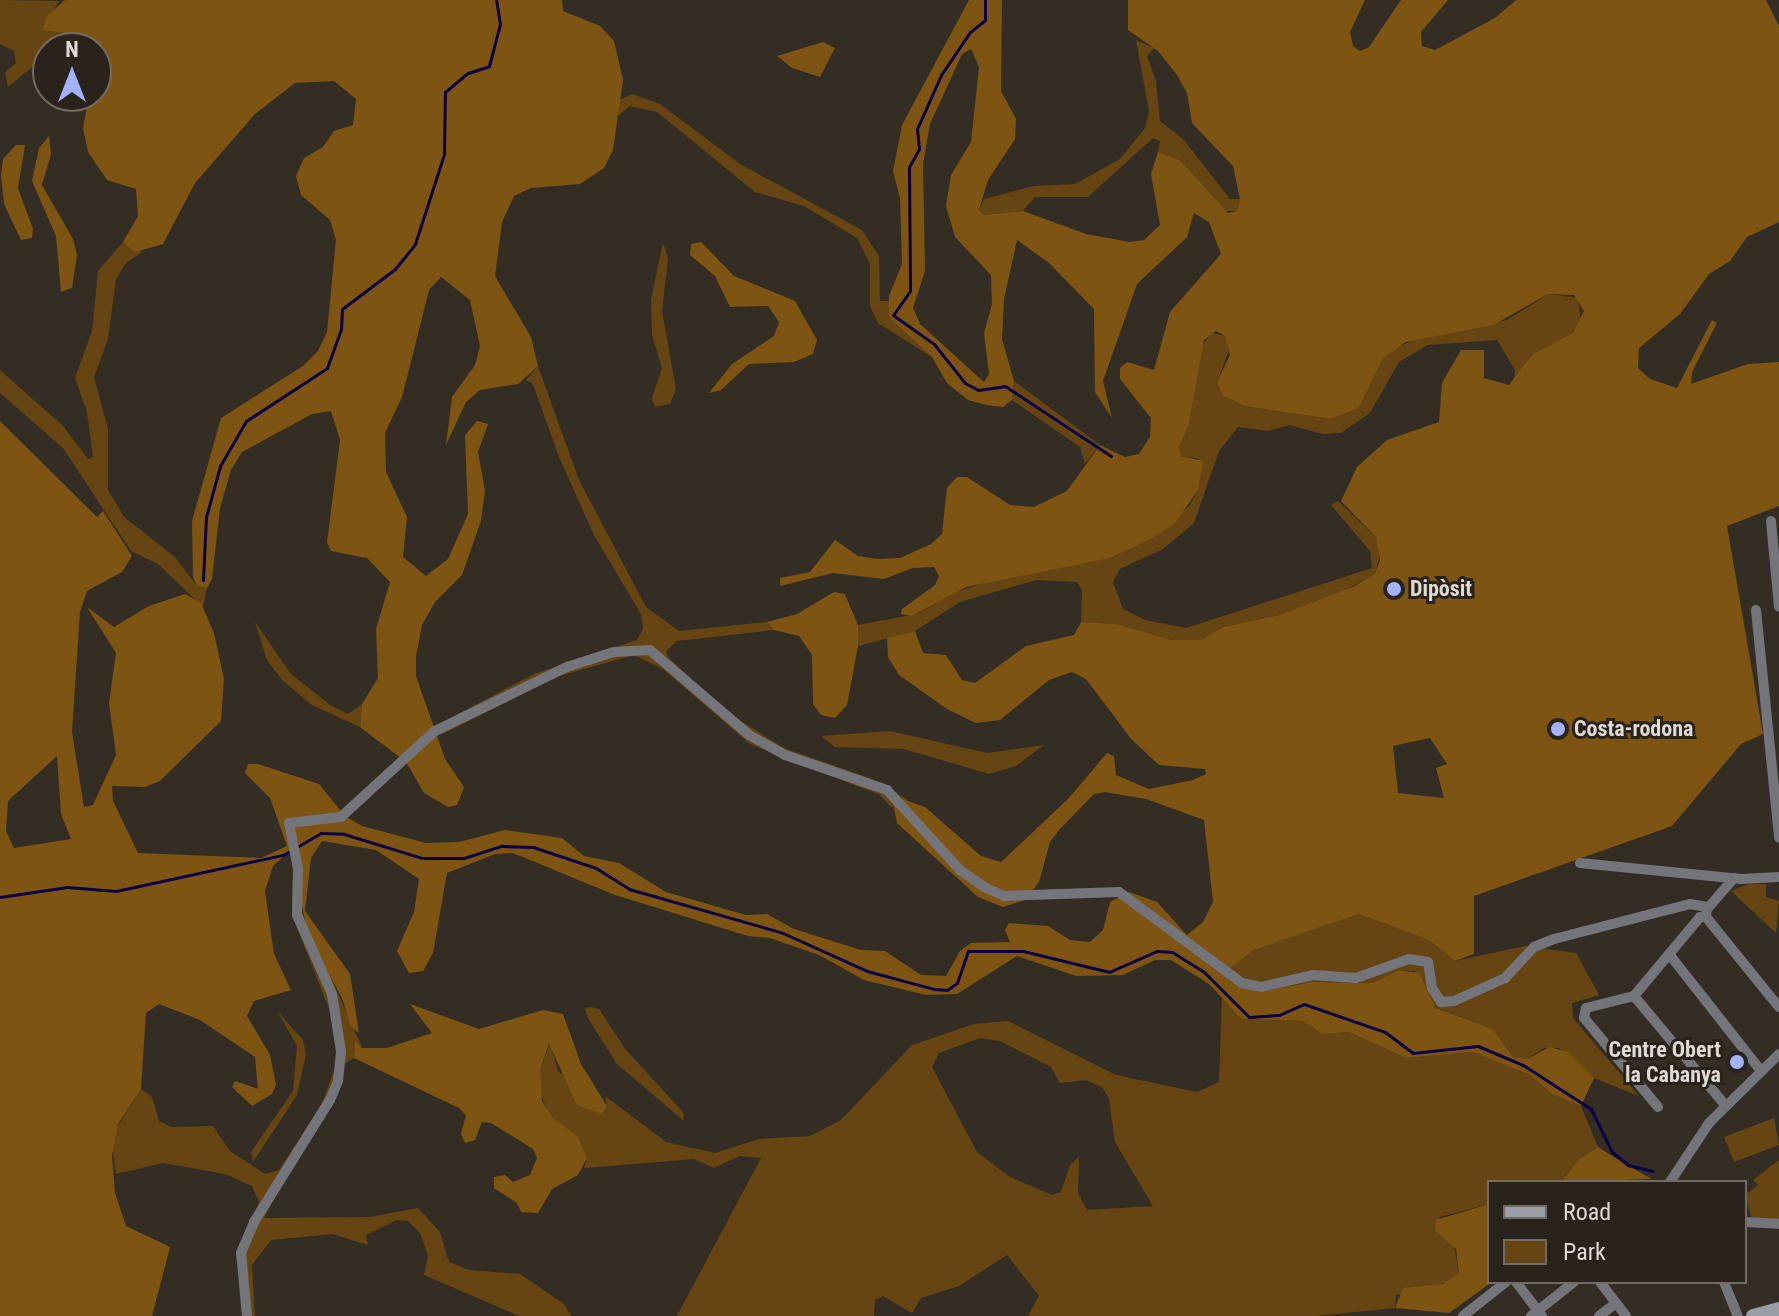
<!DOCTYPE html>
<html>
<head>
<meta charset="utf-8">
<style>
	body { margin:0 }
	#map { position:relative; width:1779px; height:1316px; overflow:hidden; background:#342d24; font-family:"Roboto Condensed",sans-serif }
	div>[style] { position:absolute }
	.green>* { inset:0; background:#674512 }
	.forest>* { inset:0; background:#7e5413 }
	.stream>* { height:3px; margin:-1.5px; padding:0 1.5px; transform-origin:1.5px; border-radius:1.5px; background:#0b0046 }
	.street>* { height:10px; margin:-5px; padding:0 5px; transform-origin:5px; border-radius:5px; background:#73757a }
	.secondary>* { height:14px; margin:-7px; padding:0 7px; transform-origin:7px; border-radius:7px; background:#9b9da5 }
	.dots>* { width:22px; height:22px; translate:-50% -50%; box-sizing:border-box; border:4px solid #2a231b; border-radius:50% }
	span { translate:-50% -50%; white-space:nowrap; text-align:center; line-height:1.15; -webkit-text-stroke:6px #2a231b; paint-order:stroke }
	.poi-label { font-size:22px; color:#dfdad5; font-weight:700 }
	.left { translate:0 -50%; text-align:left }
	.right { translate:-100% -50%; text-align:right }
	.legend { position:absolute; left:1487px; top:1180px; width:260px; height:104px; box-sizing:border-box; background:#2a231b; border:2px solid #726c65; margin:0; padding:10px 14px; list-style:none; font-size:24px; color:#dfdad5 }
	.legend li { display:flex; align-items:center; gap:16px; height:40px }
	.legend b { width:40px; border:2px solid #726c65 }
	.north { position:absolute; left:32px; top:32px; width:80px; height:80px; box-sizing:border-box; background:#2a231b; border:2px solid #726c65; border-radius:50%; rotate:0deg; font-size:22px; font-weight:700; line-height:32px; text-align:center; color:#dfdad5 }
	.north::after { content:''; display:block; margin:auto; width:28px; height:36px; background:#a2b2fd; clip-path:polygon(50% 0,100% 100%,50% 72%,0 100%) }
</style>
</head>
<body>
<div id="map">
	<div class="green">
		<div style="clip-path:polygon(0 0,59px 1px,43px 29px,64px 33px,43px 58px,8px 87px,5px 72px,16px 63px,14px 51px,0 44px)"></div>
		<div style="clip-path:polygon(1136px 40px,1154px 48px,1147px 56px,1156px 81px,1160px 121px,1183px 139px,1230px 199px,1240px 199px,1237px 211px,1225px 211px,1180px 160px,1158px 152px,1160px 141px,1153px 138px,1088px 197px,1035px 197px,1023px 211px,983px 215px,979px 210px,984px 199px,1034px 186px,1075px 184px,1120px 159px,1145px 128px,1149px 111px)"></div>
		<div style="clip-path:polygon(632px 94px,660px 104px,740px 164px,862px 230px,879px 256px,880px 301px,889px 301px,890px 317px,932px 357px,878px 323px,870px 306px,870px 264px,857px 238px,804px 206px,755px 192px,657px 112px,630px 106px,618px 116px,618px 101px)"></div>
		<div style="clip-path:polygon(123px 242px,142px 252px,126px 263px,116px 279px,108px 339px,94px 377px,108px 429px,108px 490px,124px 517px,175px 557px,197px 586px,207px 588px,203px 607px,158px 564px,131px 551px,63px 448px,0 393px,0 370px,63px 426px,88px 459px,93px 457px,87px 412px,75px 378px,92px 331px,98px 271px)"></div>
		<div style="clip-path:polygon(663px 243px,668px 258px,662px 311px,676px 389px,670px 404px,655px 407px,652px 398px,662px 368px,652px 335px,651px 299px)"></div>
		<div style="clip-path:polygon(1548px 294px,1578px 298px,1581px 321px,1570px 336px,1540px 351px,1514px 383px,1515px 370px,1497px 340px,1428px 345px,1399px 362px,1370px 413px,1341px 433px,1323px 434px,1289px 425px,1268px 431px,1238px 427px,1219px 451px,1194px 523px,1163px 549px,1120px 569px,1113px 582px,1123px 609px,1145px 620px,1186px 628px,1372px 568px,1370px 551px,1331px 505px,1338px 501px,1376px 537px,1380px 555px,1375px 573px,1350px 588px,1279px 615px,1223px 627px,1202px 640px,1181px 641px,1139px 635px,1116px 624px,1081px 622px,1082px 590px,1077px 582px,1036px 580px,960px 602px,915px 631px,858px 646px,858px 625px,917px 614px,956px 592px,1012px 574px,1110px 558px,1153px 538px,1189px 506px,1198px 490px,1199px 459px,1181px 456px,1179px 446px,1189px 424px,1203px 344px,1212px 333px,1225px 336px,1229px 350px,1217px 382px,1222px 395px,1244px 406px,1331px 419px,1359px 408px,1383px 358px,1394px 349px,1424px 335px,1507px 320px)"></div>
		<div style="clip-path:polygon(538px 366px,579px 480px,646px 607px,679px 631px,767px 622px,774px 630px,677px 641px,666px 651px,668px 657px,725px 711px,784px 748px,872px 779px,908px 800px,891px 807px,880px 795px,750px 744px,663px 669px,634px 655px,559px 676px,441px 735px,437px 725px,534px 674px,637px 640px,643px 629px,641px 614px,594px 535px,559px 457px,533px 384px,526px 380px)"></div>
		<div style="clip-path:polygon(1014px 381px,1100px 445px,1085px 464px,1080px 447px,1012px 400px)"></div>
		<div style="clip-path:polygon(255px 622px,291px 674px,330px 705px,348px 714px,362px 704px,360px 727px,312px 705px,282px 680px,267px 660px)"></div>
		<div style="clip-path:polygon(890px 731px,987px 753px,1044px 745px,1016px 766px,989px 774px,904px 749px,835px 747px,821px 736px)"></div>
		<div style="clip-path:polygon(293px 869px,299px 905px,362px 1048px,355px 1042px,354px 1058px,343px 1065px,264px 1218px,370px 1217px,418px 1208px,440px 1232px,449px 1262px,469px 1270px,520px 1274px,564px 1304px,571px 1316px,519px 1316px,424px 1275px,428px 1256px,420px 1233px,408px 1221px,397px 1220px,366px 1235px,368px 1245px,332px 1234px,271px 1240px,252px 1265px,255px 1316px,243px 1316px,242px 1243px,259px 1202px,252px 1186px,225px 1174px,163px 1163px,116px 1174px,112px 1145px,117px 1127px,141px 1089px,152px 1097px,159px 1121px,171px 1127px,213px 1126px,230px 1151px,265px 1174px,279px 1170px,322px 1104px,337px 1062px,334px 1021px,292px 915px)"></div>
		<div style="clip-path:polygon(1749px 884px,1766px 884px,1766px 897px,1779px 901px,1776px 933px,1731px 891px)"></div>
		<div style="clip-path:polygon(1359px 914px,1429px 940px,1455px 961px,1525px 946px,1576px 953px,1599px 995px,1572px 1003px,1573px 1018px,1639px 1096px,1594px 1078px,1559px 1048px,1544px 1048px,1528px 1059px,1513px 1057px,1493px 1029px,1437px 1008px,1414px 971px,1399px 970px,1372px 983px,1312px 982px,1258px 992px,1230px 968px,1254px 950px)"></div>
		<div style="clip-path:polygon(evenodd,1222px 995px,1242px 1019px,1303px 1021px,1322px 1034px,1349px 1032px,1406px 1058px,1473px 1052px,1530px 1075px,1552px 1094px,1581px 1106px,1598px 1147px,1578px 1160px,1561px 1182px,1489px 1182px,1489px 1204px,1440px 1217px,1435px 1229px,1454px 1245px,1459px 1273px,1453px 1281px,1396px 1295px,1395px 1308px,1316px 1316px,1028px 1316px,1039px 1296px,1007px 1255px,959px 1286px,921px 1298px,912px 1313px,883px 1296px,875px 1300px,874px 1316px,677px 1316px,761px 1158px,740px 1156px,714px 1168px,694px 1159px,584px 1168px,587px 1158px,547px 1110px,540px 1091px,540px 1070px,550px 1044px,558px 1071px,607px 1106px,605px 1096px,666px 1142px,715px 1153px,759px 1139px,810px 1136px,841px 1120px,912px 1045px,974px 1024px,1008px 1021px,1116px 1075px,1197px 1092px,1219px 1082px,1222px 995px,980px 1038px,1000px 1041px,1051px 1067px,1060px 1083px,1086px 1080px,1102px 1087px,1109px 1099px,1115px 1142px,1153px 1206px,1087px 1210px,1078px 1193px,1079px 1157px,1070px 1165px,1061px 1192px,1052px 1195px,1010px 1177px,977px 1152px,932px 1067px,939px 1053px,980px 1038px)"></div>
		<div style="clip-path:polygon(590px 1007px,599px 1009px,626px 1050px,683px 1112px,684px 1121px,617px 1064px,588px 1018px,585px 1009px)"></div>
		<div style="clip-path:polygon(278px 1012px,303px 1040px,306px 1054px,297px 1095px,253px 1162px,251px 1152px,293px 1091px,297px 1046px)"></div>
		<div style="clip-path:polygon(1774px 1118px,1779px 1145px,1734px 1162px,1724px 1137px)"></div>
		<div style="clip-path:polygon(1779px 1160px,1779px 1220px,1752px 1219px,1745px 1195px,1758px 1185px,1753px 1180px)"></div>
	</div>
	<div class="forest">
		<div style="clip-path:polygon(65px 0,562px 0,563px 11px,600px 26px,614px 41px,623px 80px,613px 150px,604px 168px,580px 184px,531px 188px,514px 196px,502px 222px,495px 276px,531px 337px,538px 366px,518px 384px,480px 390px,466px 402px,446px 445px,452px 397px,475px 365px,480px 346px,470px 300px,441px 277px,429px 290px,402px 397px,385px 433px,386px 472px,407px 517px,403px 557px,426px 576px,448px 559px,468px 514px,465px 435px,477px 421px,488px 424px,478px 452px,485px 491px,481px 521px,462px 575px,435px 602px,422px 625px,416px 656px,416px 676px,445px 759px,464px 787px,457px 805px,448px 807px,424px 793px,406px 762px,360px 727px,362px 704px,378px 678px,376px 629px,390px 582px,367px 558px,331px 551px,327px 542px,340px 440px,331px 411px,312px 414px,242px 452px,231px 470px,220px 508px,212px 579px,207px 588px,197px 586px,193px 578px,192px 521px,221px 418px,303px 366px,318px 351px,327px 332px,336px 240px,330px 220px,301px 195px,296px 176px,304px 158px,323px 147px,334px 131px,353px 125px,356px 99px,334px 81px,295px 83px,255px 114px,195px 183px,163px 244px,135px 252px,123px 242px,138px 216px,136px 189px,107px 180px,88px 152px,83px 128px,89px 96px,96px 96px,96px 48px,79px 48px,64px 33px,43px 30px,47px 16px)"></div>
		<div style="clip-path:polygon(evenodd,969px 0,1002px 0,1001px 91px,1016px 119px,1015px 139px,988px 180px,979px 210px,983px 215px,1023px 211px,1086px 234px,1130px 242px,1144px 240px,1160px 225px,1151px 174px,1158px 152px,1180px 160px,1228px 213px,1237px 211px,1240px 199px,1233px 166px,1192px 123px,1187px 93px,1177px 75px,1158px 51px,1128px 30px,1128px 0,1365px 0,1350px 32px,1353px 46px,1360px 51px,1369px 47px,1401px 0,1448px 0,1421px 32px,1422px 46px,1435px 50px,1495px 18px,1516px 0,1766px 0,1779px 26px,1779px 222px,1747px 237px,1730px 261px,1709px 274px,1680px 314px,1639px 348px,1638px 368px,1650px 379px,1677px 388px,1712px 320px,1717px 323px,1692px 372px,1691px 384px,1748px 364px,1779px 362px,1779px 506px,1727px 526px,1763px 734px,1741px 744px,1672px 826px,1474px 896px,1474px 954px,1455px 961px,1429px 940px,1359px 914px,1254px 950px,1230px 968px,1258px 992px,1312px 982px,1372px 983px,1399px 970px,1419px 973px,1436px 1008px,1493px 1029px,1513px 1057px,1528px 1059px,1549px 1047px,1568px 1052px,1594px 1078px,1581px 1106px,1552px 1094px,1530px 1075px,1473px 1052px,1406px 1058px,1349px 1032px,1322px 1034px,1303px 1021px,1242px 1019px,1209px 984px,1171px 960px,1155px 960px,1123px 975px,1076px 976px,1017px 956px,957px 994px,926px 995px,864px 980px,819px 955px,770px 938px,748px 936px,615px 895px,513px 853px,495px 854px,447px 873px,433px 953px,423px 971px,409px 973px,397px 951px,414px 912px,419px 879px,376px 850px,322px 841px,311px 858px,305px 911px,350px 974px,359px 1033px,351px 1027px,342px 998px,309px 938px,290px 851px,273px 866px,265px 891px,274px 954px,291px 990px,254px 1001px,247px 1016px,270px 1055px,276px 1085px,272px 1094px,252px 1106px,232px 1087px,235px 1081px,258px 1089px,255px 1057px,200px 1020px,159px 1004px,146px 1013px,141px 1089px,118px 1124px,112px 1155px,115px 1193px,126px 1226px,170px 1247px,152px 1316px,0 1316px,0 421px,97px 517px,103px 511px,132px 556px,122px 572px,87px 591px,80px 612px,72px 732px,84px 807px,93px 805px,116px 755px,109px 703px,116px 653px,87px 607px,114px 627px,149px 606px,185px 594px,201px 603px,214px 633px,224px 679px,221px 721px,160px 781px,145px 787px,112px 786px,113px 801px,138px 853px,261px 858px,287px 846px,270px 798px,245px 773px,248px 764px,258px 764px,319px 784px,345px 816px,362px 826px,426px 843px,459px 842px,505px 830px,562px 838px,584px 856px,619px 863px,666px 892px,746px 915px,767px 914px,794px 929px,861px 950px,885px 951px,921px 975px,946px 976px,960px 951px,971px 943px,1010px 942px,1005px 930px,1009px 923px,1048px 926px,1070px 940px,1090px 942px,1103px 930px,1110px 902px,1129px 892px,1157px 902px,1187px 935px,1203px 922px,1213px 902px,1204px 820px,1146px 799px,1105px 792px,1094px 794px,1059px 830px,1050px 842px,1039px 882px,1025px 900px,1003px 907px,978px 897px,897px 823px,893px 803px,902px 799px,925px 807px,981px 856px,1001px 862px,1069px 798px,1107px 753px,1114px 756px,1116px 775px,1149px 789px,1193px 780px,1206px 774px,1205px 769px,1159px 765px,1132px 740px,1086px 679px,1072px 672px,1049px 680px,1000px 720px,976px 723px,947px 709px,899px 675px,888px 657px,887px 638px,915px 631px,923px 653px,946px 655px,962px 680px,975px 683px,1026px 646px,1074px 635px,1081px 622px,1116px 624px,1171px 640px,1202px 640px,1223px 627px,1279px 615px,1355px 586px,1375px 573px,1380px 560px,1376px 537px,1341px 501px,1357px 467px,1387px 440px,1439px 422px,1442px 383px,1461px 350px,1484px 350px,1484px 378px,1509px 385px,1532px 355px,1573px 333px,1584px 311px,1574px 295px,1548px 294px,1493px 325px,1406px 342px,1383px 358px,1359px 408px,1331px 419px,1244px 406px,1222px 395px,1217px 382px,1230px 355px,1225px 336px,1216px 331px,1204px 340px,1189px 424px,1179px 447px,1181px 456px,1203px 461px,1198px 490px,1176px 522px,1153px 538px,1110px 558px,966px 587px,912px 616px,901px 614px,902px 609px,935px 585px,939px 576px,934px 567px,913px 568px,884px 579px,833px 573px,780px 586px,780px 578px,810px 572px,835px 540px,858px 556px,878px 559px,900px 558px,931px 544px,942px 534px,947px 488px,957px 477px,967px 477px,1010px 505px,1034px 507px,1067px 491px,1100px 445px,1125px 457px,1139px 454px,1150px 437px,1151px 418px,1120px 379px,1120px 368px,1127px 362px,1154px 370px,1170px 312px,1221px 254px,1209px 222px,1194px 213px,1187px 237px,1137px 284px,1103px 381px,1112px 418px,1095px 392px,1094px 309px,1049px 263px,1017px 240px,1004px 299px,1002px 339px,1014px 381px,1012px 400px,1003px 407px,987px 405px,968px 400px,947px 383px,932px 357px,889px 317px,889px 296px,902px 264px,900px 198px,893px 171px,902px 125px,969px 0,971px 49px,979px 67px,971px 142px,951px 175px,946px 206px,955px 237px,991px 275px,992px 304px,984px 333px,989px 374px,984px 382px,920px 324px,913px 308px,925px 271px,923px 164px,930px 124px,962px 54px,971px 49px,969px 0,1430px 738px,1447px 764px,1436px 768px,1444px 798px,1398px 793px,1393px 746px,1430px 738px,969px 0,57px 756px,61px 814px,71px 839px,14px 848px,6px 831px,8px 801px,57px 756px)"></div>
		<div style="clip-path:polygon(823px 42px,835px 48px,820px 77px,792px 68px,777px 56px)"></div>
		<div style="clip-path:polygon(49px 136px,51px 154px,42px 185px,73px 239px,77px 255px,72px 288px,61px 292px,56px 236px,32px 181px,39px 148px)"></div>
		<div style="clip-path:polygon(16px 145px,25px 145px,18px 188px,33px 229px,32px 238px,21px 240px,4px 204px,1px 175px,3px 159px)"></div>
		<div style="clip-path:polygon(701px 242px,734px 276px,795px 301px,817px 340px,813px 354px,794px 362px,749px 364px,721px 390px,709px 393px,732px 364px,774px 336px,779px 322px,768px 306px,730px 307px,715px 276px,690px 255px,691px 244px)"></div>
		<div style="clip-path:polygon(834px 592px,845px 594px,849px 604px,858px 625px,858px 646px,847px 705px,835px 718px,821px 715px,813px 704px,812px 655px,799px 636px,774px 630px,767px 622px,797px 614px)"></div>
		<div style="clip-path:polygon(410px 1004px,479px 1029px,543px 1010px,563px 1014px,581px 1064px,607px 1106px,602px 1114px,577px 1105px,549px 1044px,540px 1070px,542px 1101px,553px 1118px,578px 1137px,587px 1158px,578px 1175px,552px 1189px,538px 1213px,521px 1212px,517px 1203px,494px 1188px,494px 1177px,505px 1175px,513px 1182px,530px 1175px,537px 1158px,533px 1149px,491px 1123px,482px 1122px,475px 1140px,465px 1143px,461px 1134px,466px 1115px,459px 1108px,354px 1058px,355px 1041px,362px 1048px,387px 1048px,432px 1033px)"></div>
		<div style="clip-path:polygon(1598px 1147px,1625px 1164px,1652px 1179px,1561px 1182px,1578px 1160px)"></div>
		<div style="clip-path:polygon(1489px 1204px,1492px 1282px,1449px 1313px,1395px 1308px,1403px 1288px,1443px 1284px,1459px 1273px,1456px 1249px,1435px 1230px,1436px 1220px)"></div>
	</div>
	<div class="stream">
		<div style="left:985px;top:0;width:20px;rotate:90deg"></div>
		<div style="left:985px;top:20px;width:19px;rotate:141deg"></div>
		<div style="left:970px;top:32px;width:52px;rotate:124deg"></div>
		<div style="left:941px;top:75px;width:59px;rotate:114deg"></div>
		<div style="left:917px;top:129px;width:20px;rotate:84deg"></div>
		<div style="left:919px;top:149px;width:21px;rotate:119deg"></div>
		<div style="left:909px;top:167px;width:124px;rotate:89.5deg"></div>
		<div style="left:910px;top:291px;width:29px;rotate:125deg"></div>
		<div style="left:893px;top:315px;width:50px;rotate:35.3deg"></div>
		<div style="left:934px;top:344px;width:50px;rotate:51.5deg"></div>
		<div style="left:965px;top:383px;width:15px;rotate:28deg"></div>
		<div style="left:978px;top:390px;width:27px;rotate:-8deg"></div>
		<div style="left:1005px;top:386px;width:127px;rotate:33.4deg"></div>
		<div style="left:203px;top:580px;width:63px;rotate:-87.3deg"></div>
		<div style="left:206px;top:517px;width:53px;rotate:-74.6deg"></div>
		<div style="left:220px;top:466px;width:52px;rotate:-60deg"></div>
		<div style="left:246px;top:421px;width:97px;rotate:-33.2deg"></div>
		<div style="left:327px;top:368px;width:41px;rotate:-70.3deg"></div>
		<div style="left:341px;top:329px;width:20px;rotate:-87deg"></div>
		<div style="left:342px;top:309px;width:66px;rotate:-37deg"></div>
		<div style="left:395px;top:269px;width:32px;rotate:-51deg"></div>
		<div style="left:415px;top:244px;width:95px;rotate:-72.1deg"></div>
		<div style="left:444px;top:154px;width:62px;rotate:-89.1deg"></div>
		<div style="left:445px;top:92px;width:30px;rotate:-40deg"></div>
		<div style="left:468px;top:73px;width:22px;rotate:-18deg"></div>
		<div style="left:489px;top:66px;width:43px;rotate:-75.3deg"></div>
		<div style="left:500px;top:24px;width:24px;rotate:-99deg"></div>
		<div style="left:0;top:897px;width:68px;rotate:-8.5deg"></div>
		<div style="left:67px;top:887px;width:49px;rotate:4.7deg"></div>
		<div style="left:116px;top:891px;width:171px;rotate:-12.2deg"></div>
		<div style="left:283px;top:855px;width:44px;rotate:-30.1deg"></div>
		<div style="left:321px;top:833px;width:23px;rotate:2deg"></div>
		<div style="left:344px;top:834px;width:82px;rotate:17.1deg"></div>
		<div style="left:422px;top:858px;width:42px"></div>
		<div style="left:464px;top:858px;width:40px;rotate:-18deg"></div>
		<div style="left:502px;top:846px;width:31px;rotate:2deg"></div>
		<div style="left:533px;top:847px;width:66px;rotate:18.4deg"></div>
		<div style="left:596px;top:868px;width:39px;rotate:32deg"></div>
		<div style="left:629px;top:889px;width:160px;rotate:15.9deg"></div>
		<div style="left:783px;top:933px;width:92px;rotate:24.3deg"></div>
		<div style="left:867px;top:971px;width:69px;rotate:15deg"></div>
		<div style="left:934px;top:989px;width:13px;rotate:4deg"></div>
		<div style="left:947px;top:990px;width:12px;rotate:-35deg"></div>
		<div style="left:957px;top:983px;width:34px;rotate:-71deg"></div>
		<div style="left:968px;top:951px;width:55px"></div>
		<div style="left:1023px;top:951px;width:89px;rotate:13.7deg"></div>
		<div style="left:1109px;top:972px;width:52px;rotate:-23.6deg"></div>
		<div style="left:1157px;top:951px;width:15px;rotate:4deg"></div>
		<div style="left:1172px;top:952px;width:36px;rotate:32deg"></div>
		<div style="left:1203px;top:971px;width:65px;rotate:45deg"></div>
		<div style="left:1249px;top:1017px;width:30px;rotate:-4deg"></div>
		<div style="left:1279px;top:1015px;width:27px;rotate:-24deg"></div>
		<div style="left:1304px;top:1004px;width:86px;rotate:19.1deg"></div>
		<div style="left:1385px;top:1032px;width:35px;rotate:37deg"></div>
		<div style="left:1413px;top:1053px;width:65px;rotate:-6.1deg"></div>
		<div style="left:1478px;top:1046px;width:49px;rotate:22.9deg"></div>
		<div style="left:1523px;top:1065px;width:81px;rotate:32.9deg"></div>
		<div style="left:1591px;top:1109px;width:48px;rotate:64deg"></div>
		<div style="left:1612px;top:1152px;width:21px;rotate:39deg"></div>
		<div style="left:1628px;top:1165px;width:25px;rotate:14deg"></div>
	</div>
	<div class="street">
		<div style="left:1771px;top:521px;width:86px;rotate:84.7deg"></div>
		<div style="left:1756px;top:610px;width:229px;rotate:84.2deg"></div>
		<div style="left:1580px;top:863px;width:162px;rotate:5.7deg"></div>
		<div style="left:1741px;top:879px;width:38px;rotate:-3deg"></div>
		<div style="left:1708px;top:908px;width:40px;rotate:-49deg"></div>
		<div style="left:1700px;top:917px;width:6px"></div>
		<div style="left:1706px;top:917px;width:116px;rotate:51deg"></div>
		<div style="left:1669px;top:954px;width:149px;rotate:51.8deg"></div>
		<div style="left:1634px;top:996px;width:143px;rotate:50.1deg"></div>
		<div style="left:1658px;top:1107px;width:116px;rotate:-129.7deg"></div>
		<div style="left:1584px;top:1018px;width:10px;rotate:-79deg"></div>
		<div style="left:1586px;top:1008px;width:49px;rotate:-14deg"></div>
		<div style="left:1634px;top:996px;width:103px;rotate:-50.1deg"></div>
		<div style="left:1670px;top:1182px;width:71px;rotate:-56.5deg"></div>
		<div style="left:1709px;top:1123px;width:98px;rotate:-44.6deg"></div>
		<div style="left:1745px;top:1222px;width:34px;rotate:3deg"></div>
		<div style="left:1516px;top:1282px;width:43px;rotate:52.6deg"></div>
		<div style="left:1600px;top:1282px;width:43px;rotate:52.6deg"></div>
		<div style="left:1724px;top:1282px;width:37px;rotate:68deg"></div>
		<div style="left:247px;top:1316px;width:63px;rotate:-95.4deg"></div>
		<div style="left:241px;top:1253px;width:34px;rotate:-67deg"></div>
		<div style="left:254px;top:1222px;width:144px;rotate:-58.1deg"></div>
		<div style="left:330px;top:1100px;width:21px;rotate:-67deg"></div>
		<div style="left:338px;top:1081px;width:30px;rotate:-84deg"></div>
		<div style="left:341px;top:1051px;width:58px;rotate:-99deg"></div>
		<div style="left:332px;top:994px;width:86px;rotate:-113.9deg"></div>
		<div style="left:297px;top:915px;width:46px;rotate:-88.8deg"></div>
		<div style="left:298px;top:869px;width:47px;rotate:-101.1deg"></div>
		<div style="left:289px;top:823px;width:52px;rotate:-6.6deg"></div>
		<div style="left:341px;top:817px;width:127px;rotate:-42.5deg"></div>
		<div style="left:435px;top:731px;width:147px;rotate:-25.9deg"></div>
		<div style="left:567px;top:667px;width:49px;rotate:-17.7deg"></div>
		<div style="left:614px;top:652px;width:36px;rotate:-3deg"></div>
		<div style="left:650px;top:650px;width:130px;rotate:40.6deg"></div>
		<div style="left:749px;top:735px;width:41px;rotate:29.1deg"></div>
		<div style="left:785px;top:755px;width:108px;rotate:18.9deg"></div>
		<div style="left:887px;top:790px;width:108px;rotate:47.6deg"></div>
		<div style="left:960px;top:870px;width:29px;rotate:35deg"></div>
		<div style="left:984px;top:887px;width:22px;rotate:24deg"></div>
		<div style="left:1004px;top:896px;width:115px;rotate:-2deg"></div>
		<div style="left:1119px;top:892px;width:153px;rotate:36.5deg"></div>
		<div style="left:1242px;top:983px;width:19px;rotate:12deg"></div>
		<div style="left:1261px;top:987px;width:53px;rotate:-13deg"></div>
		<div style="left:1313px;top:975px;width:43px;rotate:4deg"></div>
		<div style="left:1356px;top:978px;width:56px;rotate:-19.7deg"></div>
		<div style="left:1409px;top:959px;width:19px;rotate:9deg"></div>
		<div style="left:1428px;top:962px;width:26px;rotate:81deg"></div>
		<div style="left:1432px;top:988px;width:17px;rotate:57deg"></div>
		<div style="left:1441px;top:1002px;width:13px;rotate:-4deg"></div>
		<div style="left:1454px;top:1001px;width:56px;rotate:-24.3deg"></div>
		<div style="left:1505px;top:978px;width:42px;rotate:-46.9deg"></div>
		<div style="left:1534px;top:947px;width:22px;rotate:-22deg"></div>
		<div style="left:1554px;top:939px;width:140px;rotate:-14.4deg"></div>
		<div style="left:1690px;top:904px;width:17px;rotate:10deg"></div>
		<div style="left:1707px;top:907px;width:10px;rotate:96deg"></div>
		<div style="left:1463px;top:1316px;width:55px;rotate:-38.3deg"></div>
		<div style="left:1531px;top:1316px;width:55px;rotate:-38.3deg"></div>
		<div style="left:1599px;top:1316px;width:21px;rotate:-37deg"></div>
	</div>
	<div class="secondary">
		<div style="left:1753px;top:1316px;width:27px;rotate:-15deg"></div>
	</div>
	<div class="dots">
		<div style="left:1394px;top:589px;background:#a2b2fd"></div>
		<div style="left:1558px;top:729px;background:#a2b2fd"></div>
		<div style="left:1737px;top:1062px;background:#a2b2fd"></div>
	</div>
	<div class="poi-label">
		<span class="left" style="left:1410px;top:589px">Dipòsit</span>
		<span class="left" style="left:1574px;top:729px">Costa-rodona</span>
		<span class="right" style="left:1721px;top:1062px">Centre Obert<br>la Cabanya</span>
	</div>
	<ul class="legend">
	<li><b style="height:10px;background:#9b9da5"></b>Road</li>
	<li><b style="height:22px;background:#674512"></b>Park</li>
	</ul>
	<div class="north">N</div>
</div>
</body>
</html>
